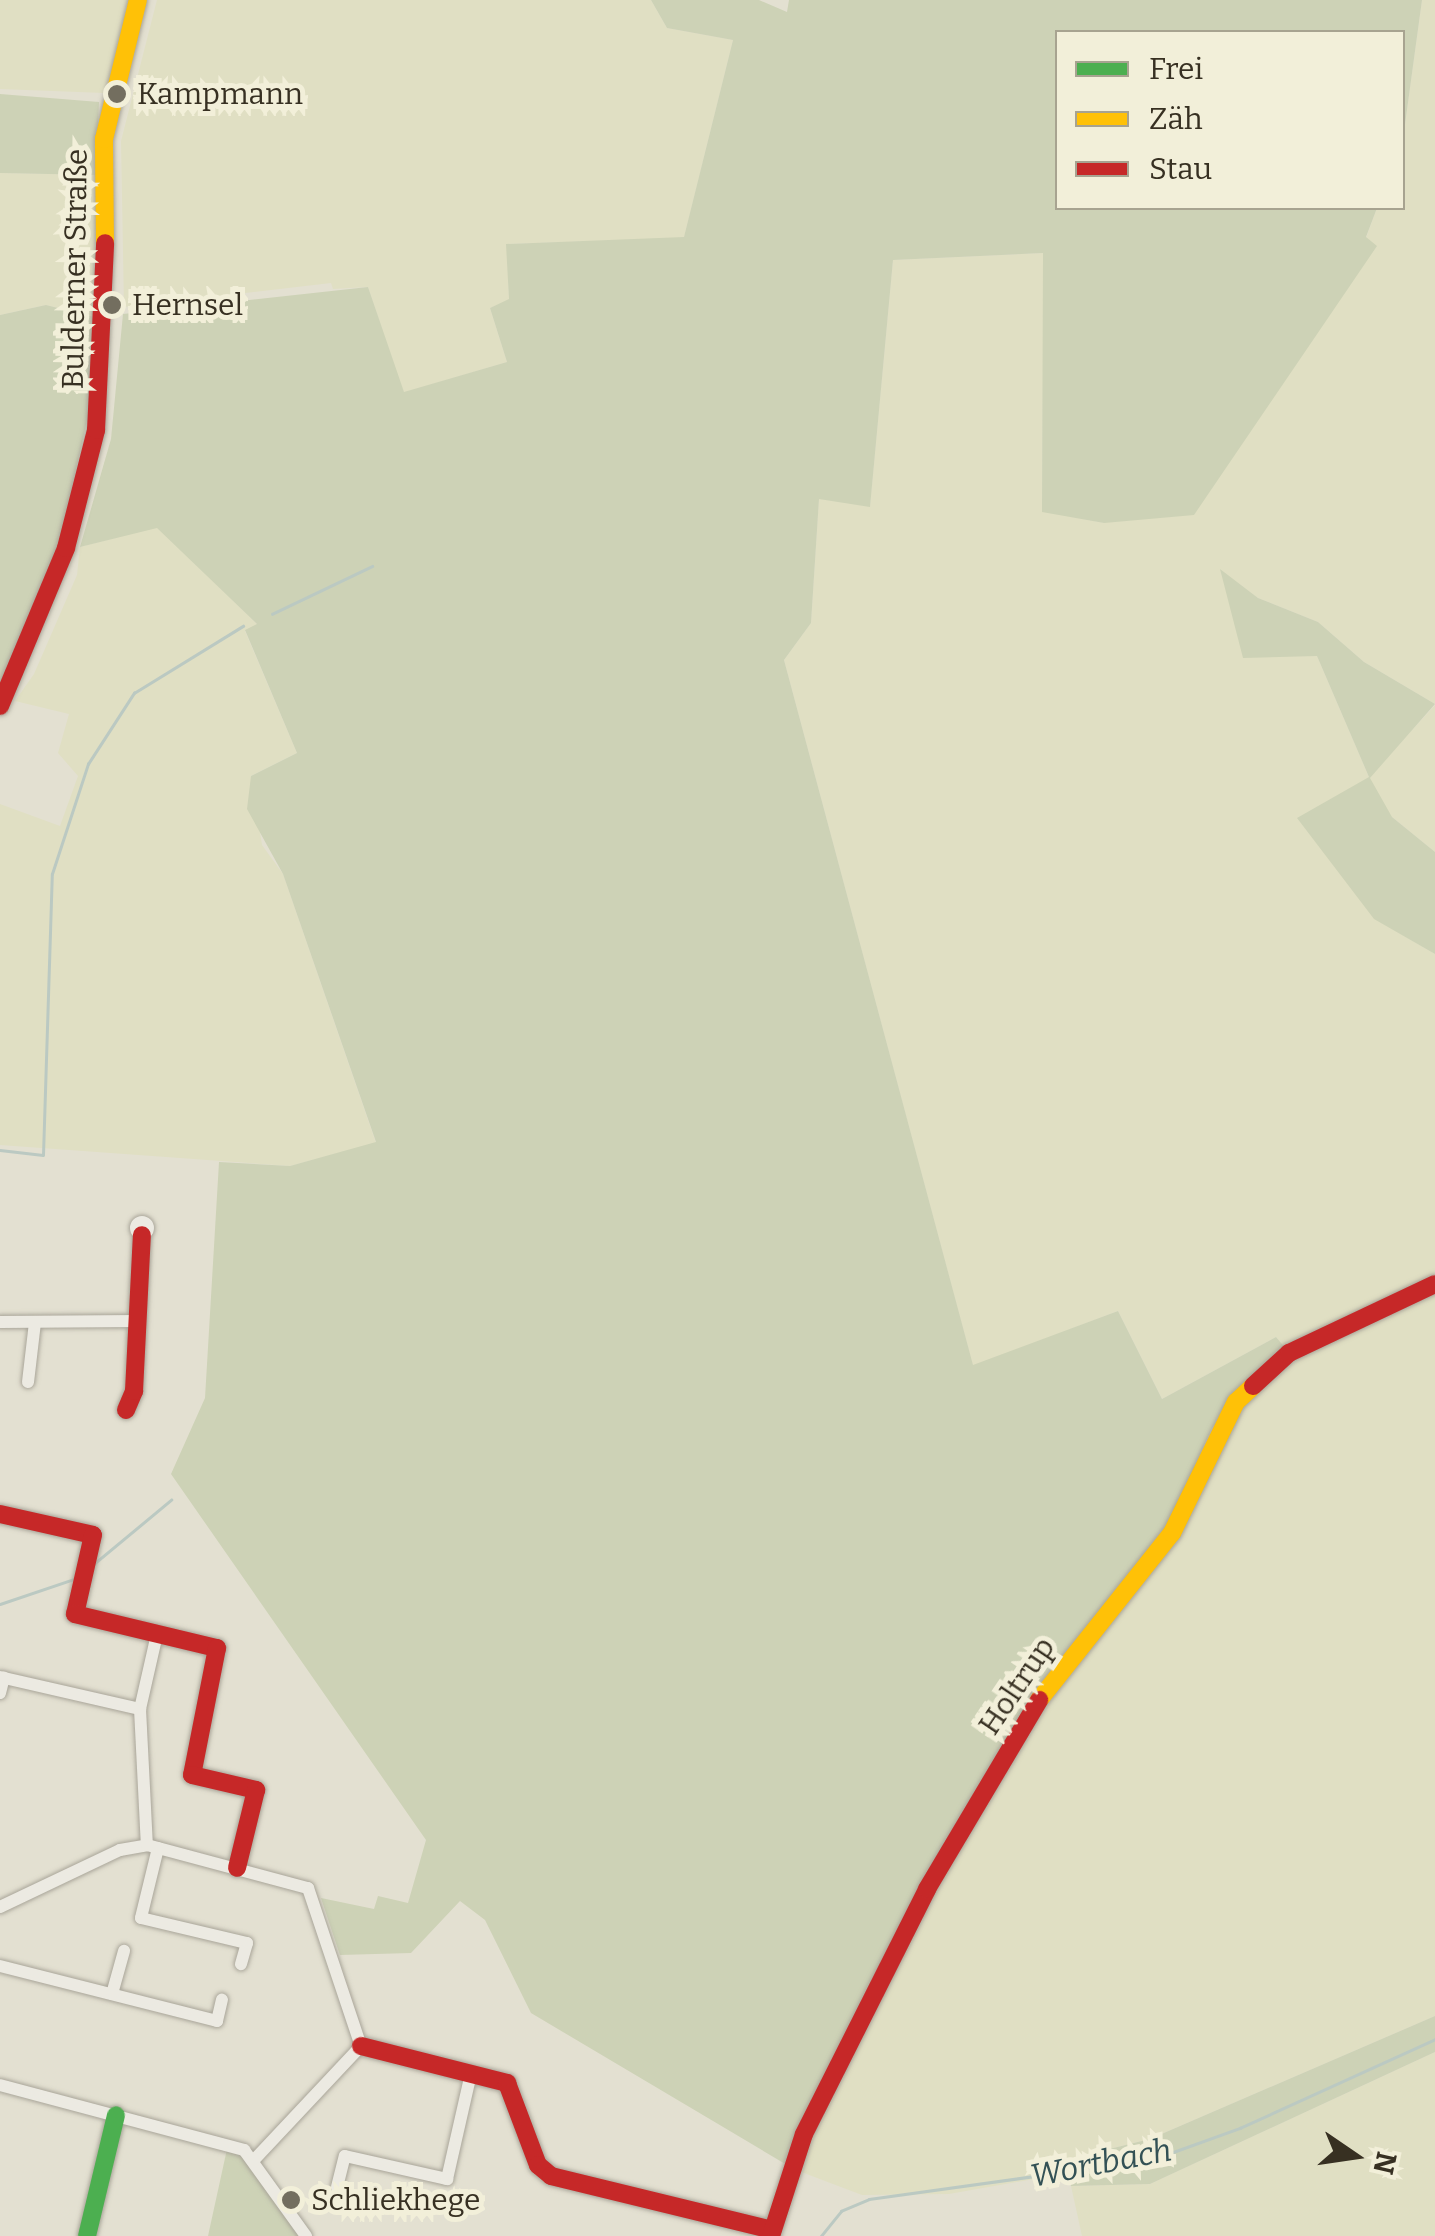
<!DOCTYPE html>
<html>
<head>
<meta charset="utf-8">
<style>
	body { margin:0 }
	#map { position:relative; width:1435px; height:2236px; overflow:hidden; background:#e3e0d1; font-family:Bitter,serif }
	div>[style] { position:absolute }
	.farmland>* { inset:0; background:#e0dfc3 }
	.green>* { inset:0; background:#cdd2b6 }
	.stream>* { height:2.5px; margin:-1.25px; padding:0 1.25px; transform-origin:1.25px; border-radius:1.25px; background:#bbc9c2 }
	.roads { filter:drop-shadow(0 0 2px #a9a599) drop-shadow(0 0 2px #a9a599) }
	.street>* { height:12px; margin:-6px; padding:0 6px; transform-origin:6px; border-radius:6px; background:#eceae2 }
	.street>.ring { margin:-6px; padding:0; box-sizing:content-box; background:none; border:12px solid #eceae2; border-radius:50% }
	.fast>* { height:18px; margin:-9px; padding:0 9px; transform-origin:9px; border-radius:9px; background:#4caf50 }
	.slow>* { height:18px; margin:-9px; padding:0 9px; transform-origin:9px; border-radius:9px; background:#ffc107 }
	.jam>* { height:18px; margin:-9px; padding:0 9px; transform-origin:9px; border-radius:9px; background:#c62828 }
	.dots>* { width:28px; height:28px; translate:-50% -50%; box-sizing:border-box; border:5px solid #f2efd9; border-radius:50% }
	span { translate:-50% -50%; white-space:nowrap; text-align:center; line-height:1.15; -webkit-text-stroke:10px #f2efd9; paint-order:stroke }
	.poi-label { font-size:30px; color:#373022 }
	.left { translate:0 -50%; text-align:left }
	.street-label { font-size:30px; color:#373022 }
	.water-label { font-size:32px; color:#335155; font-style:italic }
	.legend { position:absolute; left:1055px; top:30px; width:350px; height:180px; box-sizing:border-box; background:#f2efd9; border:2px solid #a7a390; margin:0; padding:12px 18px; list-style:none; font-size:30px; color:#373022 }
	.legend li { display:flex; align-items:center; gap:20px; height:50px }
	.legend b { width:50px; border:2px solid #a7a390 }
	.north { position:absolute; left:1305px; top:2106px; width:100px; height:100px; -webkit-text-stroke:8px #f2efd9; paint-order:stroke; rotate:103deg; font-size:28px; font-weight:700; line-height:40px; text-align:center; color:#373022 }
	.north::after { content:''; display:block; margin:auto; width:35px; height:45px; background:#373022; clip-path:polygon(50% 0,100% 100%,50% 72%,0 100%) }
</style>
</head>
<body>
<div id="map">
	<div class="farmland">
		<div style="clip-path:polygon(0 0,132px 0,105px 93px,0 89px)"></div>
		<div style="clip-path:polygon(157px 0,651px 0,667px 28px,733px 40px,684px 238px,507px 244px,509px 300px,490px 308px,507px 362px,403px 393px,368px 287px,333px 289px,331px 283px,124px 307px,121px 141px)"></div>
		<div style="clip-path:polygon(1422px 0,1435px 0,1435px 704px,1364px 662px,1318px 622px,1258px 598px,1221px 571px,1240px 629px,1317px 656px,1369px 777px,1435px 705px,1435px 852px,1392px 817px,1374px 918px,1435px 954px,1435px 1280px,1287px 1350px,1276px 1337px,1162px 1399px,1118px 1311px,973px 1366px,784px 660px,811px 623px,819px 498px,870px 506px,893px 260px,1044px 253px,1042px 511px,1104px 523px,1376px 247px,1366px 238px,1377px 208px,1402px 208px,1403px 139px)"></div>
		<div style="clip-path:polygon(0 173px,96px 175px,98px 318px,46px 305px,0 315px)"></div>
		<div style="clip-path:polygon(157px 527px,258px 625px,245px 631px,297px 753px,251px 776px,262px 845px,283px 874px,376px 1143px,290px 1166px,0 1145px,0 804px,60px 826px,78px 776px,58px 753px,69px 714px,15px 701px,34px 674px,77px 575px,80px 547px)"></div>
		<div style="clip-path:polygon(1435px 1289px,1435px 2016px,1150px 2139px,1085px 2155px,1068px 2173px,949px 2194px,862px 2195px,796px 2170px,931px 1890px,1028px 1722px,1242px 1405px,1292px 1357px)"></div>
		<div style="clip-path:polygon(1435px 2052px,1435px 2236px,1082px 2236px,1071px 2186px,1150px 2184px)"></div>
	</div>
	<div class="green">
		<div style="clip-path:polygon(651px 0,759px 0,787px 12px,789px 0,1422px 0,1403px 139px,1402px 32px,1058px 32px,1058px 208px,1377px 208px,1366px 237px,1377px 246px,1194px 515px,1104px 523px,1042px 512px,1043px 253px,893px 260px,870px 507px,819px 499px,811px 623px,784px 660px,973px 1365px,1118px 1311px,1162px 1399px,1276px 1337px,1287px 1350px,1255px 1374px,1212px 1428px,1167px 1528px,1019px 1716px,922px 1886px,787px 2165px,531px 2013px,485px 1920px,460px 1901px,411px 1953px,340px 1955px,321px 1898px,374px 1909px,378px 1896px,408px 1903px,426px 1840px,171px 1474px,205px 1398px,219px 1162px,290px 1166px,376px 1142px,283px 874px,247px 809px,251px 776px,297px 753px,245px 630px,257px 624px,157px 528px,80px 547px,111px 439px,123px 314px,368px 287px,404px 392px,507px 362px,490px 308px,509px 299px,506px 244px,684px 237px,733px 40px,667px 28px)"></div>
		<div style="clip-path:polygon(0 94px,99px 102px,96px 175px,0 173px)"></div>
		<div style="clip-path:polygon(46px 305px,98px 318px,93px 393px,60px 542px,0 687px,0 315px)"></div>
		<div style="clip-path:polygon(1220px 569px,1258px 598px,1318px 622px,1364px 662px,1435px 704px,1370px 778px,1392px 817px,1435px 852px,1435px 954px,1374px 919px,1297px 818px,1369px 777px,1317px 656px,1243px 658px)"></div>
		<div style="clip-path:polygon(1435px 2016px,1435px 2052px,1150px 2184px,1071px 2186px,1068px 2173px,1085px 2155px,1150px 2139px)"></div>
		<div style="clip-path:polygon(227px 2149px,251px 2159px,303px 2236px,208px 2236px)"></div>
	</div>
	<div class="stream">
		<div style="left:272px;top:614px;width:111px;rotate:-25.6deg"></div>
		<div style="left:0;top:1150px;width:43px;rotate:6.6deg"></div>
		<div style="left:43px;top:1155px;width:281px;rotate:-88.2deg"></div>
		<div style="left:52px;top:874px;width:116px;rotate:-71.9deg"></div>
		<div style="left:88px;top:764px;width:85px;rotate:-57.1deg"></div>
		<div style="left:134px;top:693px;width:128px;rotate:-31.6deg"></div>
		<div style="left:95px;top:1563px;width:99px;rotate:-39.7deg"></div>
		<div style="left:0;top:1604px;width:78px;rotate:-18.7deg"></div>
		<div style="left:821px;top:2236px;width:32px;rotate:-51deg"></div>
		<div style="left:841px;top:2211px;width:30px;rotate:-23deg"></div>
		<div style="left:869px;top:2199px;width:285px;rotate:-7.9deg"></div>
		<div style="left:1151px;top:2160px;width:95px;rotate:-19.8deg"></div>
		<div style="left:1240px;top:2128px;width:214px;rotate:-24.5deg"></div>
	</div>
	<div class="roads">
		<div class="street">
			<div class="ring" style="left:136px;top:1222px;width:0;height:0"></div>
			<div style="left:0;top:1322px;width:137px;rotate:-0.4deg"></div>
			<div style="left:28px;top:1382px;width:60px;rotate:-83.3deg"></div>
			<div style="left:0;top:1677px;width:144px;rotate:12.9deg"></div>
			<div style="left:140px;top:1709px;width:136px;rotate:87.1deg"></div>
			<div style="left:0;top:1693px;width:16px;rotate:-76deg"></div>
			<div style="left:140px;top:1709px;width:77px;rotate:-77.2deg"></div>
			<div style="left:158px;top:1848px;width:72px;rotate:103.7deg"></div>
			<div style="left:141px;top:1918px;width:109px;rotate:13.3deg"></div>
			<div style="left:247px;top:1943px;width:22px;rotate:106deg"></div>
			<div style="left:0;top:1907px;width:133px;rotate:-25.4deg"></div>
			<div style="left:120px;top:1850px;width:27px;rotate:-10deg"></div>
			<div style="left:147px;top:1845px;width:167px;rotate:15deg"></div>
			<div style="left:308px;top:1888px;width:167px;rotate:71.5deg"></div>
			<div style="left:361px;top:2046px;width:155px;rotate:133.2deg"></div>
			<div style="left:0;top:1966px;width:224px;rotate:14.2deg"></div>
			<div style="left:217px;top:2021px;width:22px;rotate:-77deg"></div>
			<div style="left:112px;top:1994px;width:45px;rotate:-74.4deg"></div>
			<div style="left:0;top:2085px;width:253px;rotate:14.9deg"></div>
			<div style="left:244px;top:2150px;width:106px;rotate:54.2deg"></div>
			<div style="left:337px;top:2187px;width:32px;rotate:-76deg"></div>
			<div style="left:345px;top:2156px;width:105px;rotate:12.7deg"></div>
			<div style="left:447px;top:2179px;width:109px;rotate:-77.2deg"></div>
		</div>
		<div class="fast">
			<div style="left:87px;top:2236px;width:124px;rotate:-76.5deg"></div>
		</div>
		<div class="slow">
			<div style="left:105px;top:243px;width:104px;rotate:-90.6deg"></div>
			<div style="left:104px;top:139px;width:143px;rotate:-76.3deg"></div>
			<div style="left:1039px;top:1700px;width:213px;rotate:-51.5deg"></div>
			<div style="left:1172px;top:1533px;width:146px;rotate:-64deg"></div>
			<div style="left:1236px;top:1402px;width:23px;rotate:-43deg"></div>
		</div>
		<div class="jam">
			<div style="left:0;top:706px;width:171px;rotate:-67.3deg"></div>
			<div style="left:66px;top:548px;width:122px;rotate:-75.7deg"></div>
			<div style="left:96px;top:430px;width:187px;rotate:-87.2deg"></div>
			<div style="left:1253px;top:1386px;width:49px;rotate:-42.5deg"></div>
			<div style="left:1289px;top:1353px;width:161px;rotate:-25.3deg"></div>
			<div style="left:126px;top:1410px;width:21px;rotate:-67deg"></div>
			<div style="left:134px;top:1391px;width:156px;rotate:-87.1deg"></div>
			<div style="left:0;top:1514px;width:95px;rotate:12.7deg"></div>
			<div style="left:93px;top:1535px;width:81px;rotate:102.8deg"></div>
			<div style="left:75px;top:1614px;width:146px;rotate:13.5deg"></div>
			<div style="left:217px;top:1648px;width:129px;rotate:101.1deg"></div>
			<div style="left:192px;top:1775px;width:66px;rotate:13.2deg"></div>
			<div style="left:256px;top:1790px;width:80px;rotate:103.7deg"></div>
			<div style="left:361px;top:2046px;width:151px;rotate:14.2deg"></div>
			<div style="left:507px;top:2083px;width:88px;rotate:69.3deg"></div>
			<div style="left:538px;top:2165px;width:17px;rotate:40deg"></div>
			<div style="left:551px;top:2176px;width:228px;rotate:13.7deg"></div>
			<div style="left:771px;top:2236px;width:107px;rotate:-72.1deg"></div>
			<div style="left:804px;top:2134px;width:274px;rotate:-63.3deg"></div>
			<div style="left:927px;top:1889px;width:220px;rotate:-59.3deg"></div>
		</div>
	</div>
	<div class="dots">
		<div style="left:117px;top:94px;background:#736e5f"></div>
		<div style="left:112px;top:305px;background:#736e5f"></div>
		<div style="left:291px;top:2200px;background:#736e5f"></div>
	</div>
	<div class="poi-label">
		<span class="left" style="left:137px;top:94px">Kampmann</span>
		<span class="left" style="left:132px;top:305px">Hernsel</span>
		<span class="left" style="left:311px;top:2200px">Schliekhege</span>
	</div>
	<div class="street-label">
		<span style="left:75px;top:269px;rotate:-89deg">Bulderner Straße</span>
		<span style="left:1017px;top:1686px;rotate:-56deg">Holtrup</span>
	</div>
	<div class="water-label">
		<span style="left:1101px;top:2163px;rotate:-11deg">Wortbach</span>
	</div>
	<ul class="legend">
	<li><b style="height:12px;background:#4caf50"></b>Frei</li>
	<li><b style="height:12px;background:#ffc107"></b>Zäh</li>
	<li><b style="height:12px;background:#c62828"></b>Stau</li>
	</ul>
	<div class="north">N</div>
</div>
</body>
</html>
